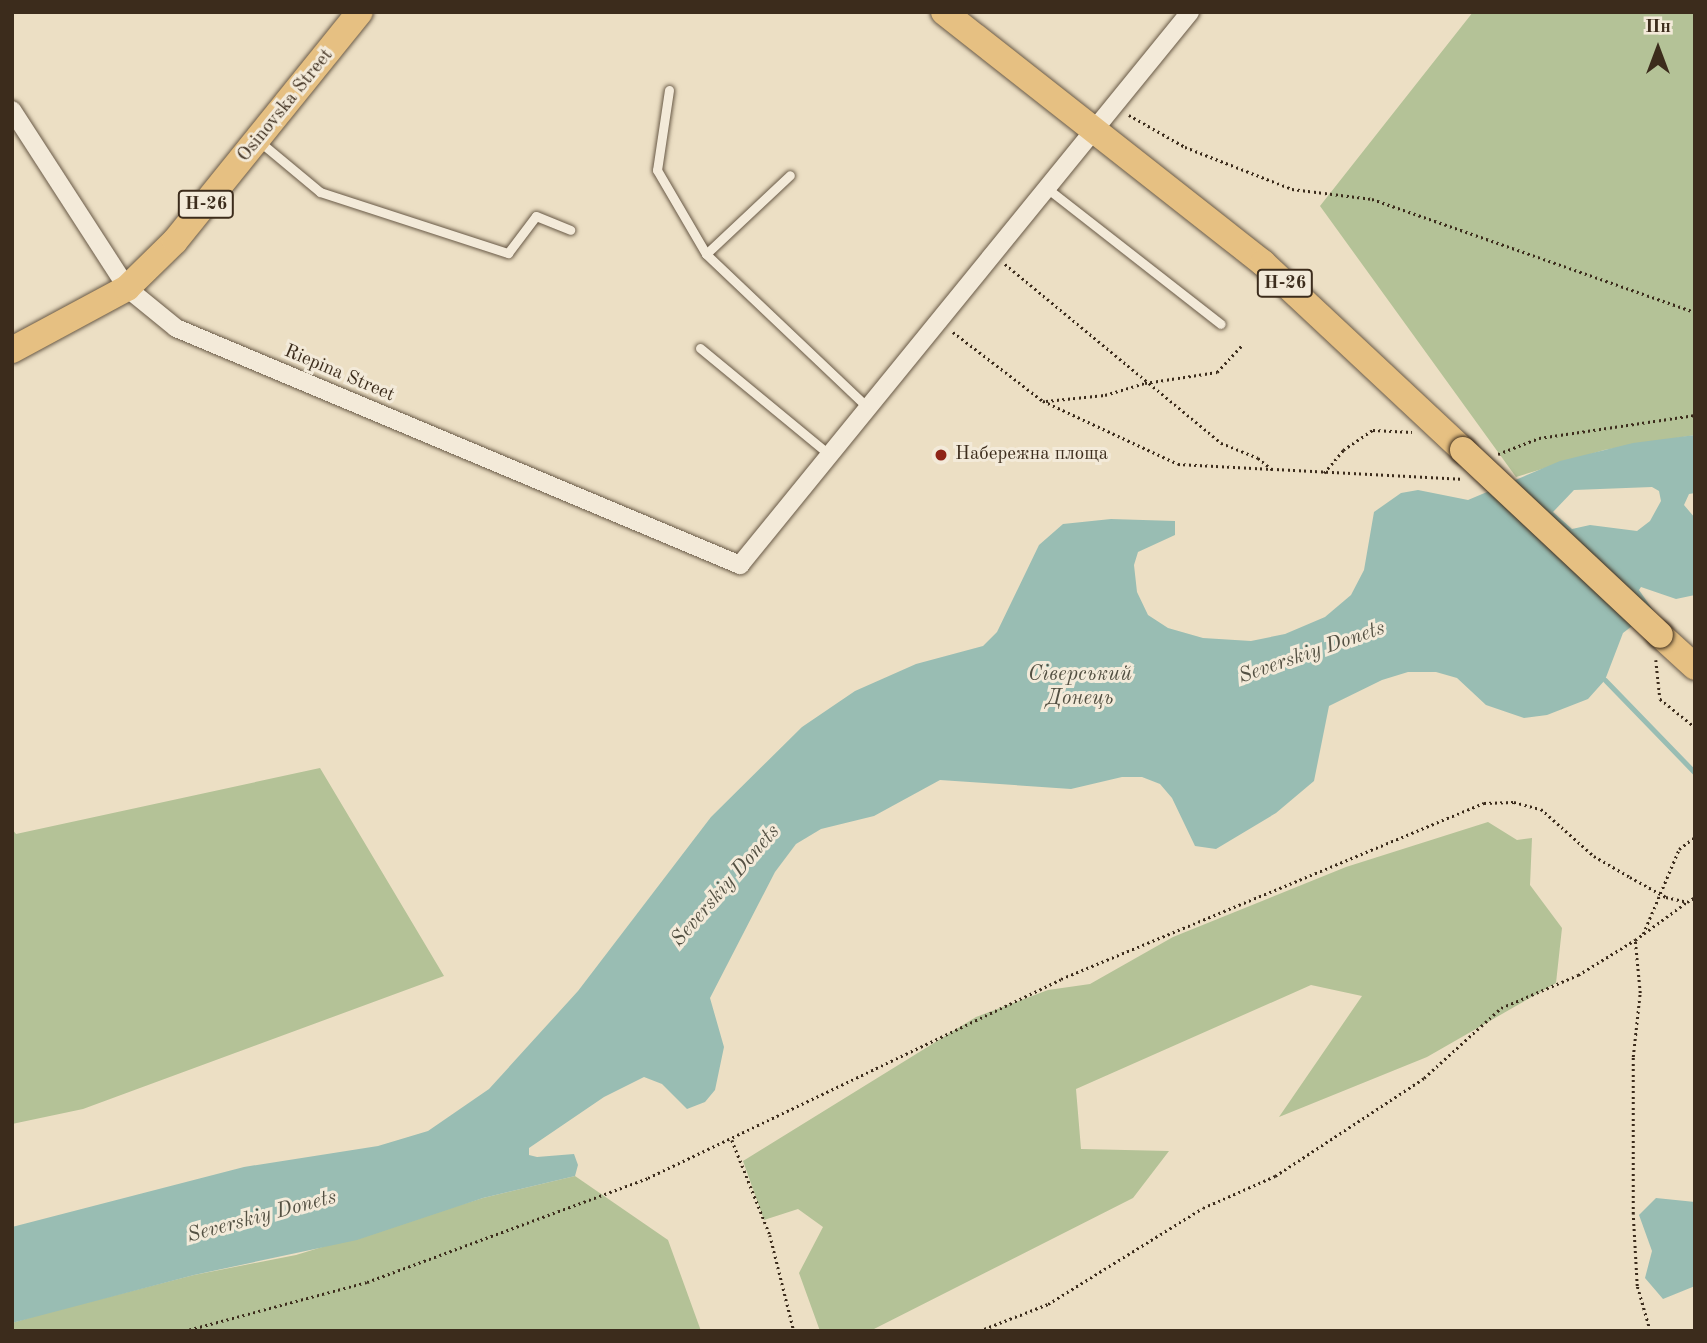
<!DOCTYPE html>
<html>
<head>
<meta charset="utf-8">
<style>
	body { margin:0 }
	#map { position:relative; width:1707px; height:1343px; overflow:hidden; background:#ecdfc4; font-family:"Old Standard TT",serif }
	div>[style] { position:absolute }
	.green>* { inset:0; background:#b4c297 }
	.water>* { inset:0; background:#99bdb3 }
	.stream>* { height:5px; margin:-2.5px; padding:0 2.5px; transform-origin:2.5px; border-radius:2.5px; background:#99bdb3 }
	.path>* { height:2.5px; margin-top:-1.25px; transform-origin:0; background:repeating-linear-gradient(90deg,#3c2c1c 0 2px,transparent 0 5.5px) }
	.roads { filter:drop-shadow(0 0 2px #685946) drop-shadow(0 0 2px #685946) }
	.lane>* { height:9px; margin:-4.5px; padding:0 4.5px; transform-origin:4.5px; border-radius:4.5px; background:#f3ead9 }
	.street>* { height:18px; margin:-9px; padding:0 9px; transform-origin:9px; border-radius:9px; background:#f3ead9 }
	.primary>* { height:26px; margin:-13px; padding:0 13px; transform-origin:13px; border-radius:13px; background:#e6c082 }
	.bridges { filter:drop-shadow(0 0 2px #3c2c1c) drop-shadow(0 0 2px #3c2c1c) }
	.primary-bridge>* { height:26px; margin:-13px; padding:0 13px; transform-origin:13px; border-radius:13px; background:#e6c082 }
	.dots>* { width:19px; height:19px; translate:-50% -50%; box-sizing:border-box; border:4px solid #f3ead9; border-radius:50% }
	span { translate:-50% -50%; white-space:nowrap; text-align:center; line-height:1.15; -webkit-text-stroke:6px #f3ead9; paint-order:stroke }
	.shield-label span { padding:2px 5px; background:#f3ead9; border:2px solid; border-radius:5px; -webkit-text-stroke-width:0 }
	.shield-label { font-size:18px; color:#3c2c1c; font-weight:700 }
	.street-label { font-size:19px; color:#3c2c1c }
	.poi-label { font-size:19px; color:#3c2c1c }
	.left { translate:0 -50%; text-align:left }
	.water-label { font-size:21px; color:#535042; font-style:italic }
	.frame { position:absolute; inset:0; border:14px solid #3c2c1c; pointer-events:none }
	.north { position:absolute; left:1623px; top:14px; width:70px; height:70px; -webkit-text-stroke:5px #f3ead9; paint-order:stroke; rotate:0deg; font-size:19px; font-weight:700; line-height:28px; text-align:center; color:#3c2c1c }
	.north::after { content:''; display:block; margin:auto; width:24px; height:32px; background:#3c2c1c; clip-path:polygon(50% 0,100% 100%,50% 72%,0 100%) }
</style>
</head>
<body>
<div id="map">
	<div class="green">
		<div style="clip-path:polygon(1473px 12px,1695px 12px,1695px 435px,1604px 450px,1516px 477px,1320px 206px)"></div>
		<div style="clip-path:polygon(320px 768px,444px 976px,83px 1109px,12px 1124px,12px 829px,16px 834px)"></div>
		<div style="clip-path:polygon(1488px 822px,1517px 840px,1532px 838px,1530px 885px,1562px 928px,1556px 983px,1427px 1057px,1279px 1117px,1362px 996px,1311px 985px,1076px 1089px,1081px 1149px,1169px 1151px,1133px 1198px,870px 1331px,820px 1331px,799px 1273px,823px 1227px,798px 1209px,764px 1220px,743px 1161px,976px 1017px,1048px 990px,1090px 984px,1173px 937px,1346px 867px)"></div>
		<div style="clip-path:polygon(575px 1176px,668px 1240px,701px 1331px,12px 1331px,12px 1323px,42px 1314px,194px 1275px,296px 1255px,483px 1198px)"></div>
	</div>
	<div class="water">
		<div style="clip-path:polygon(evenodd,1695px 435px,1695px 493px,1689px 494px,1684px 505px,1695px 518px,1695px 595px,1676px 599px,1641px 587px,1639px 590px,1653px 610px,1623px 633px,1605px 680px,1588px 699px,1547px 715px,1524px 718px,1486px 705px,1457px 678px,1436px 672px,1408px 672px,1382px 680px,1329px 706px,1314px 781px,1276px 813px,1216px 849px,1195px 846px,1172px 798px,1160px 784px,1142px 777px,1122px 777px,1071px 789px,940px 780px,874px 816px,821px 829px,796px 844px,775px 872px,710px 998px,724px 1047px,715px 1090px,705px 1102px,687px 1109px,662px 1084px,644px 1077px,604px 1097px,529px 1148px,529px 1155px,537px 1157px,574px 1154px,578px 1165px,575px 1176px,483px 1198px,357px 1240px,194px 1275px,12px 1323px,12px 1227px,244px 1167px,378px 1146px,428px 1131px,489px 1089px,578px 991px,711px 817px,802px 727px,855px 691px,916px 664px,983px 646px,997px 632px,1039px 545px,1063px 524px,1111px 519px,1175px 521px,1175px 535px,1138px 552px,1134px 565px,1137px 592px,1148px 615px,1168px 628px,1203px 638px,1251px 641px,1285px 634px,1325px 617px,1351px 595px,1364px 570px,1374px 512px,1401px 493px,1418px 490px,1468px 500px,1560px 461px,1633px 443px,1695px 435px,1652px 487px,1659px 491px,1661px 501px,1650px 521px,1637px 531px,1590px 525px,1572px 529px,1553px 512px,1574px 490px,1652px 487px)"></div>
		<div style="clip-path:polygon(1656px 1198px,1695px 1202px,1695px 1286px,1663px 1299px,1645px 1278px,1652px 1251px,1639px 1215px)"></div>
	</div>
	<div class="stream">
		<div style="left:1605px;top:680px;width:129px;rotate:45.9deg"></div>
	</div>
	<div class="path">
		<div style="left:1129px;top:115px;width:64px;rotate:29.7deg"></div>
		<div style="left:1185px;top:147px;width:115px;rotate:21.4deg"></div>
		<div style="left:1292px;top:189px;width:81px;rotate:7.1deg"></div>
		<div style="left:1372px;top:199px;width:342px;rotate:19.3deg"></div>
		<div style="left:1005px;top:264px;width:281px;rotate:39.6deg"></div>
		<div style="left:1221px;top:443px;width:40px;rotate:22deg"></div>
		<div style="left:1258px;top:458px;width:19px;rotate:39deg"></div>
		<div style="left:953px;top:332px;width:113px;rotate:37.5deg"></div>
		<div style="left:1043px;top:401px;width:149px;rotate:25deg"></div>
		<div style="left:1178px;top:464px;width:283px;rotate:3deg"></div>
		<div style="left:1046px;top:401px;width:59px;rotate:-5.8deg"></div>
		<div style="left:1105px;top:395px;width:42px;rotate:-16.7deg"></div>
		<div style="left:1145px;top:383px;width:73px;rotate:-8.7deg"></div>
		<div style="left:1217px;top:372px;width:37px;rotate:-47deg"></div>
		<div style="left:1498px;top:454px;width:44px;rotate:-21.3deg"></div>
		<div style="left:1539px;top:438px;width:158px;rotate:-8.4deg"></div>
		<div style="left:1324px;top:473px;width:30px;rotate:-50deg"></div>
		<div style="left:1343px;top:450px;width:36px;rotate:-34deg"></div>
		<div style="left:1373px;top:430px;width:39px;rotate:3deg"></div>
		<div style="left:1656px;top:660px;width:39px;rotate:84deg"></div>
		<div style="left:1660px;top:699px;width:45px;rotate:38.7deg"></div>
		<div style="left:1643px;top:934px;width:92px;rotate:-67deg"></div>
		<div style="left:1679px;top:849px;width:20px;rotate:-37deg"></div>
		<div style="left:732px;top:1140px;width:102px;rotate:68.2deg"></div>
		<div style="left:770px;top:1235px;width:99px;rotate:76deg"></div>
		<div style="left:184px;top:1331px;width:189px;rotate:-15deg"></div>
		<div style="left:367px;top:1282px;width:300px;rotate:-20.3deg"></div>
		<div style="left:648px;top:1178px;width:458px;rotate:-25.7deg"></div>
		<div style="left:1061px;top:979px;width:458px;rotate:-22.6deg"></div>
		<div style="left:1484px;top:803px;width:30px;rotate:-2deg"></div>
		<div style="left:1514px;top:802px;width:28px;rotate:15deg"></div>
		<div style="left:1541px;top:809px;width:71px;rotate:41.6deg"></div>
		<div style="left:1594px;top:856px;width:42px;rotate:30.3deg"></div>
		<div style="left:1630px;top:877px;width:41px;rotate:29.1deg"></div>
		<div style="left:1666px;top:897px;width:22px;rotate:13deg"></div>
		<div style="left:1687px;top:902px;width:9px;rotate:-32deg"></div>
		<div style="left:979px;top:1331px;width:74px;rotate:-21.4deg"></div>
		<div style="left:1048px;top:1304px;width:182px;rotate:-31.8deg"></div>
		<div style="left:1203px;top:1208px;width:79px;rotate:-24deg"></div>
		<div style="left:1275px;top:1176px;width:178px;rotate:-33.3deg"></div>
		<div style="left:1424px;top:1078px;width:104px;rotate:-42.3deg"></div>
		<div style="left:1501px;top:1008px;width:84px;rotate:-23.2deg"></div>
		<div style="left:1578px;top:975px;width:67px;rotate:-31.6deg"></div>
		<div style="left:1650px;top:1331px;width:47px;rotate:-106.1deg"></div>
		<div style="left:1637px;top:1286px;width:72px;rotate:-93.2deg"></div>
		<div style="left:1633px;top:1214px;width:157px;rotate:-90deg"></div>
		<div style="left:1633px;top:1057px;width:64px;rotate:-83.8deg"></div>
		<div style="left:1640px;top:993px;width:53px;rotate:-95.4deg"></div>
		<div style="left:1635px;top:940px;width:64px;rotate:-36.2deg"></div>
	</div>
	<div class="roads">
		<div class="lane">
			<div style="left:669px;top:90px;width:81px;rotate:98.5deg"></div>
			<div style="left:657px;top:170px;width:97px;rotate:59.7deg"></div>
			<div style="left:706px;top:254px;width:224px;rotate:43.5deg"></div>
			<div style="left:260px;top:142px;width:78px;rotate:39.8deg"></div>
			<div style="left:320px;top:192px;width:198px;rotate:18deg"></div>
			<div style="left:508px;top:253px;width:46px;rotate:-52.9deg"></div>
			<div style="left:536px;top:216px;width:37px;rotate:22deg"></div>
			<div style="left:1048px;top:189px;width:219px;rotate:38deg"></div>
			<div style="left:706px;top:254px;width:115px;rotate:-43.2deg"></div>
			<div style="left:700px;top:348px;width:168px;rotate:39.5deg"></div>
		</div>
		<div class="street">
			<div style="left:12px;top:110px;width:212px;rotate:57.1deg"></div>
			<div style="left:127px;top:288px;width:63px;rotate:39.2deg"></div>
			<div style="left:176px;top:328px;width:612px;rotate:22.79deg"></div>
			<div style="left:740px;top:565px;width:713px;rotate:-50.86deg"></div>
		</div>
		<div class="primary">
			<div style="left:944px;top:12px;width:406px;rotate:38.2deg"></div>
			<div style="left:1263px;top:263px;width:274px;rotate:43.1deg"></div>
			<div style="left:12px;top:350px;width:131px;rotate:-28.3deg"></div>
			<div style="left:127px;top:288px;width:67px;rotate:-44.4deg"></div>
			<div style="left:175px;top:241px;width:294px;rotate:-51.1deg"></div>
			<div style="left:1660px;top:635px;width:47px;rotate:42.4deg"></div>
		</div>
	</div>
	<div class="bridges">
		<div class="primary-bridge">
			<div style="left:1463px;top:450px;width:270px;rotate:43.2deg"></div>
		</div>
	</div>
	<div class="dots">
		<div style="left:941px;top:455px;background:#8f2418"></div>
	</div>
	<div class="shield-label">
		<span style="left:206px;top:204px">Н-26</span>
		<span style="left:1285px;top:283px">Н-26</span>
	</div>
	<div class="street-label">
		<span style="left:286px;top:106px;rotate:-51deg">Osinovska Street</span>
		<span style="left:339px;top:374px;rotate:23deg">Riepina Street</span>
	</div>
	<div class="poi-label">
		<span class="left" style="left:955px;top:455px">Набережна площа</span>
	</div>
	<div class="water-label">
		<span style="left:1312px;top:653px;rotate:-19deg">Severskiy Donets</span>
		<span style="left:1080px;top:687px">Сіверський<br>Донець</span>
		<span style="left:726px;top:886px;rotate:-49deg">Severskiy Donets</span>
		<span style="left:262px;top:1217px;rotate:-15deg">Severskiy Donets</span>
	</div>
	<div class="frame"></div>
	<div class="north">Пн</div>
</div>
</body>
</html>
